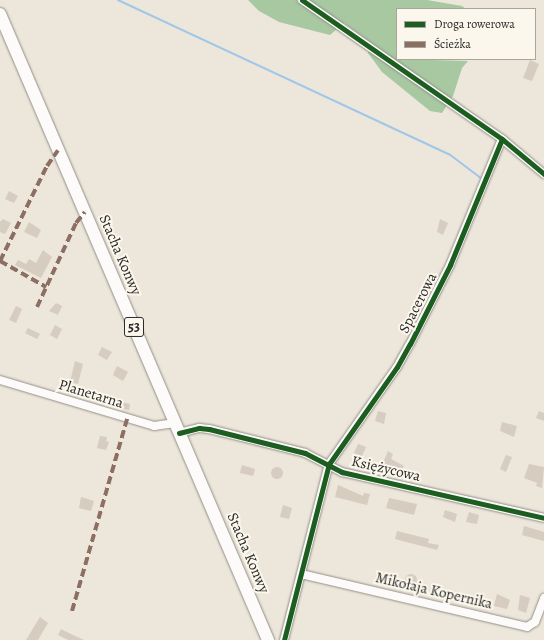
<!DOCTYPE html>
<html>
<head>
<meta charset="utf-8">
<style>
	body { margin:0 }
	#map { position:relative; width:544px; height:640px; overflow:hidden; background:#ede6da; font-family:Alegreya,serif }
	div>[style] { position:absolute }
	.forest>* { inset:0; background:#a7c8a1 }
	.stream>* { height:2px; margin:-1px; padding:0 1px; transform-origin:1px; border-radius:1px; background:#a0c6e9 }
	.building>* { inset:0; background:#d6ccc0 }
	.round { border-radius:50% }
	.roads { filter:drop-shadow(0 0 1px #928f89) drop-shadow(0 0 1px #928f89) }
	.street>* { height:8px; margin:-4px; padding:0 4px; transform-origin:4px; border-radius:4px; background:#fcfbf9 }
	.primary>* { height:12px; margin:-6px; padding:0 6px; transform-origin:6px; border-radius:6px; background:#fcfbf9 }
	.quiet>* { height:4px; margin-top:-2px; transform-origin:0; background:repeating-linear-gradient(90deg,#8d6e63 0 8px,transparent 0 12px) }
	.cycleway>* { height:5px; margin:-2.5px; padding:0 2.5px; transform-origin:2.5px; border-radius:2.5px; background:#1b5e20 }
	span { translate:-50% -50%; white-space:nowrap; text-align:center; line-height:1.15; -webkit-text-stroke:4px #fbf7ec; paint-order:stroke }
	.shield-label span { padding:1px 3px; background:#fbf7ec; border:1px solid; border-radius:3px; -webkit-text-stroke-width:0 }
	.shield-label { font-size:14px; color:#2b2b2b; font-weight:700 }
	.street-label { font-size:15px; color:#2b2b2b }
	.legend { position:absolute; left:396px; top:8px; width:140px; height:52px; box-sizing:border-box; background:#fbf7ec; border:1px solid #a8a59f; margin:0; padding:5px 7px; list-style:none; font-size:12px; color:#2b2b2b }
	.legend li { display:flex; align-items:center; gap:8px; height:20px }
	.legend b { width:20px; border:1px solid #a8a59f }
</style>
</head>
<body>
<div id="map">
	<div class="forest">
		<div style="clip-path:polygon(248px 0,427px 0,462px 6px,466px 9px,397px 9px,397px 59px,468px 61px,462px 68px,453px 96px,442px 113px,430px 111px,382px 72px,368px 53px,368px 41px,344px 23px,330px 35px,279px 22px,259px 11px)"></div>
	</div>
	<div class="stream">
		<div style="left:118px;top:0;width:365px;rotate:25deg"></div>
		<div style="left:449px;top:154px;width:39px;rotate:37deg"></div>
	</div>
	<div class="building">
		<div style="clip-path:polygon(530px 60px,539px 64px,532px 81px,523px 78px)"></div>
		<div style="clip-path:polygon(9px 191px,18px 196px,14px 203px,5px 199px)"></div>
		<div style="clip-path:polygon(3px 219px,11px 223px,5px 234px,0 232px,0 222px)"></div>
		<div style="clip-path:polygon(440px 219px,448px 223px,443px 235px,437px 232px)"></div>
		<div style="clip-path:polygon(29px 222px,41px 230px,37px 238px,24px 232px)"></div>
		<div style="clip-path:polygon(43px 250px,52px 257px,41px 278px,15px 265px,18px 260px,26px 264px,29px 259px,36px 263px)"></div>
		<div style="clip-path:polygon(56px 303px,62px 306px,58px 315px,49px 311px)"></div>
		<div style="clip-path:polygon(16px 306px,22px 309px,16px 323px,9px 320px)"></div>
		<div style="clip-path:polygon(55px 325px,62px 329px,57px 339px,50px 335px)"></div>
		<div style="clip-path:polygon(28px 328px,40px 334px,37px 339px,25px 333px)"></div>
		<div style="clip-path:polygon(102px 347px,112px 352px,107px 360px,98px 355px)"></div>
		<div style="clip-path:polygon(75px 361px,83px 364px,78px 384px,70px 382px)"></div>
		<div style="clip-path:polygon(117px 366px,128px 372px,123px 381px,113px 375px)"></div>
		<div style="clip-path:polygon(74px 390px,83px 392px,81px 398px,72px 395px)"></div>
		<div style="clip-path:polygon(116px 401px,130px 404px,129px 410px,115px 407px)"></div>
		<div style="clip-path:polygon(378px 411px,386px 413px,384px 424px,375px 421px)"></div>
		<div style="clip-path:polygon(539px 411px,544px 413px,544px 421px,536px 418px)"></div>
		<div style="clip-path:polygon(502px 422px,517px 426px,514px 437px,500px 431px)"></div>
		<div style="clip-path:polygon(100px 436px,107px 437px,106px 441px,109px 442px,106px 450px,97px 448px)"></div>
		<div style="clip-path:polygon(358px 444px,366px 447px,362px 456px,354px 453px)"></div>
		<div style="clip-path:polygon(388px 451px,393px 454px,391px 459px,404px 466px,398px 477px,393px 474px,395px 470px,382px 465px)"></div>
		<div style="clip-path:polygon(506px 455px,512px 457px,506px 472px,500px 469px)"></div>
		<div style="clip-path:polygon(529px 464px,544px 467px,542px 488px,536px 486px,537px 483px,524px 478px)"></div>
		<div style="clip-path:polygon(242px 465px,255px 469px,253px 476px,240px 473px)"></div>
		<div class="round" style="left:271px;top:467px;width:12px;height:12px"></div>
		<div style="clip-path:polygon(338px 485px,363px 496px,364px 493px,370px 494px,367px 505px,335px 497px)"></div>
		<div style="clip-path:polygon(81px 497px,94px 501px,91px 511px,79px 508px)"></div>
		<div style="clip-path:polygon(389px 498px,417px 504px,414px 515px,386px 508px)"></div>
		<div style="clip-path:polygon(283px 505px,292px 508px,289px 519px,280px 517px)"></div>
		<div style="clip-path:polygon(445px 510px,457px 514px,455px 522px,443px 517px)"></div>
		<div style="clip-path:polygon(469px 512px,479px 515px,477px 524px,466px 522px)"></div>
		<div style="clip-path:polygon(524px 526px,544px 532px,544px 541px,522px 535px)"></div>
		<div style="clip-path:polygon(397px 531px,429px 539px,428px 543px,439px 545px,437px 550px,395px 539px)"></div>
		<div class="round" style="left:405px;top:574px;width:12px;height:12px"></div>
		<div style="clip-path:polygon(497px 594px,510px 600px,507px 609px,494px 606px)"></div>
		<div style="clip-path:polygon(520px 595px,530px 598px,526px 613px,518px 610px)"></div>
		<div style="clip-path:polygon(40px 617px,48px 623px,38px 640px,26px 640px)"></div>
		<div style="clip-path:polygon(61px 629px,73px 635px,84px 640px,68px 640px,58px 635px)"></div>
	</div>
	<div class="roads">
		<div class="street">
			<div style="left:302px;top:0;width:244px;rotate:34.8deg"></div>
			<div style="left:502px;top:139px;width:55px;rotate:39.8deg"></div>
			<div style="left:0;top:380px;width:161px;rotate:16.6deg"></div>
			<div style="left:154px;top:426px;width:21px;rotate:-8deg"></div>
			<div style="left:179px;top:433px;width:21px;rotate:-14deg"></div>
			<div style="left:199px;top:428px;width:10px;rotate:6deg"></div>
			<div style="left:209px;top:429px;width:99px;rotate:14deg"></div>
			<div style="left:305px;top:453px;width:42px;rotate:27.2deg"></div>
			<div style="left:342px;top:472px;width:207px;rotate:12.8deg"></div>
			<div style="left:301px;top:574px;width:232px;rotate:13.2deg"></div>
			<div style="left:527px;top:627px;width:9px;rotate:-32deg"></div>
			<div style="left:535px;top:622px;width:26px;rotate:-69deg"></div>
			<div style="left:284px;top:640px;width:182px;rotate:-75.7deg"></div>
			<div style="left:329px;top:464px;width:118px;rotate:-55deg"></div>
			<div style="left:397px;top:367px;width:26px;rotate:-61deg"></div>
			<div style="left:410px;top:344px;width:89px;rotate:-63.1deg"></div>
			<div style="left:450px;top:265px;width:136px;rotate:-67.6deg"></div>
		</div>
		<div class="primary">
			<div style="left:0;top:14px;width:681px;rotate:66.82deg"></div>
		</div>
	</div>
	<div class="quiet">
		<div style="left:0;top:261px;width:106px;rotate:-63.7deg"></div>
		<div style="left:47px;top:166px;width:19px;rotate:-55deg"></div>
		<div style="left:0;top:261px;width:53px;rotate:29.5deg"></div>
		<div style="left:37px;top:307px;width:93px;rotate:-65.1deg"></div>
		<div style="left:76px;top:223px;width:14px;rotate:-51deg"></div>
		<div style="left:72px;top:611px;width:200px;rotate:-74deg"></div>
	</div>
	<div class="cycleway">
		<div style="left:302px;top:0;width:244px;rotate:34.8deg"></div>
		<div style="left:502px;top:139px;width:55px;rotate:39.8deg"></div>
		<div style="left:179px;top:433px;width:21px;rotate:-14deg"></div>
		<div style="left:199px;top:428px;width:10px;rotate:6deg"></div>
		<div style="left:209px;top:429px;width:99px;rotate:14deg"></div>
		<div style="left:305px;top:453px;width:42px;rotate:27.2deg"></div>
		<div style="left:342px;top:472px;width:207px;rotate:12.8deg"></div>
		<div style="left:284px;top:640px;width:182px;rotate:-75.7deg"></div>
		<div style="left:329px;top:464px;width:118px;rotate:-55deg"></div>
		<div style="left:397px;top:367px;width:26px;rotate:-61deg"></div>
		<div style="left:410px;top:344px;width:89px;rotate:-63.1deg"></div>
		<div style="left:450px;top:265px;width:136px;rotate:-67.6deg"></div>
	</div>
	<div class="shield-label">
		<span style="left:134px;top:327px">53</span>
	</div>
	<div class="street-label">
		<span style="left:120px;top:255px;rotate:67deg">Stacha Konwy</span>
		<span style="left:418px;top:303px;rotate:-63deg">Spacerowa</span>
		<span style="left:91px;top:394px;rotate:17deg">Planetarna</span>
		<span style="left:386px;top:469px;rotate:13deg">Księżycowa</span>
		<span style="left:248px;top:553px;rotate:67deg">Stacha Konwy</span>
		<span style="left:434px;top:591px;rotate:13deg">Mikołaja Kopernika</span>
	</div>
	<ul class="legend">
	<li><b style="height:5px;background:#1b5e20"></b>Droga rowerowa</li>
	<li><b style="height:5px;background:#8d6e63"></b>Ścieżka</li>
	</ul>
</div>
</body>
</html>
